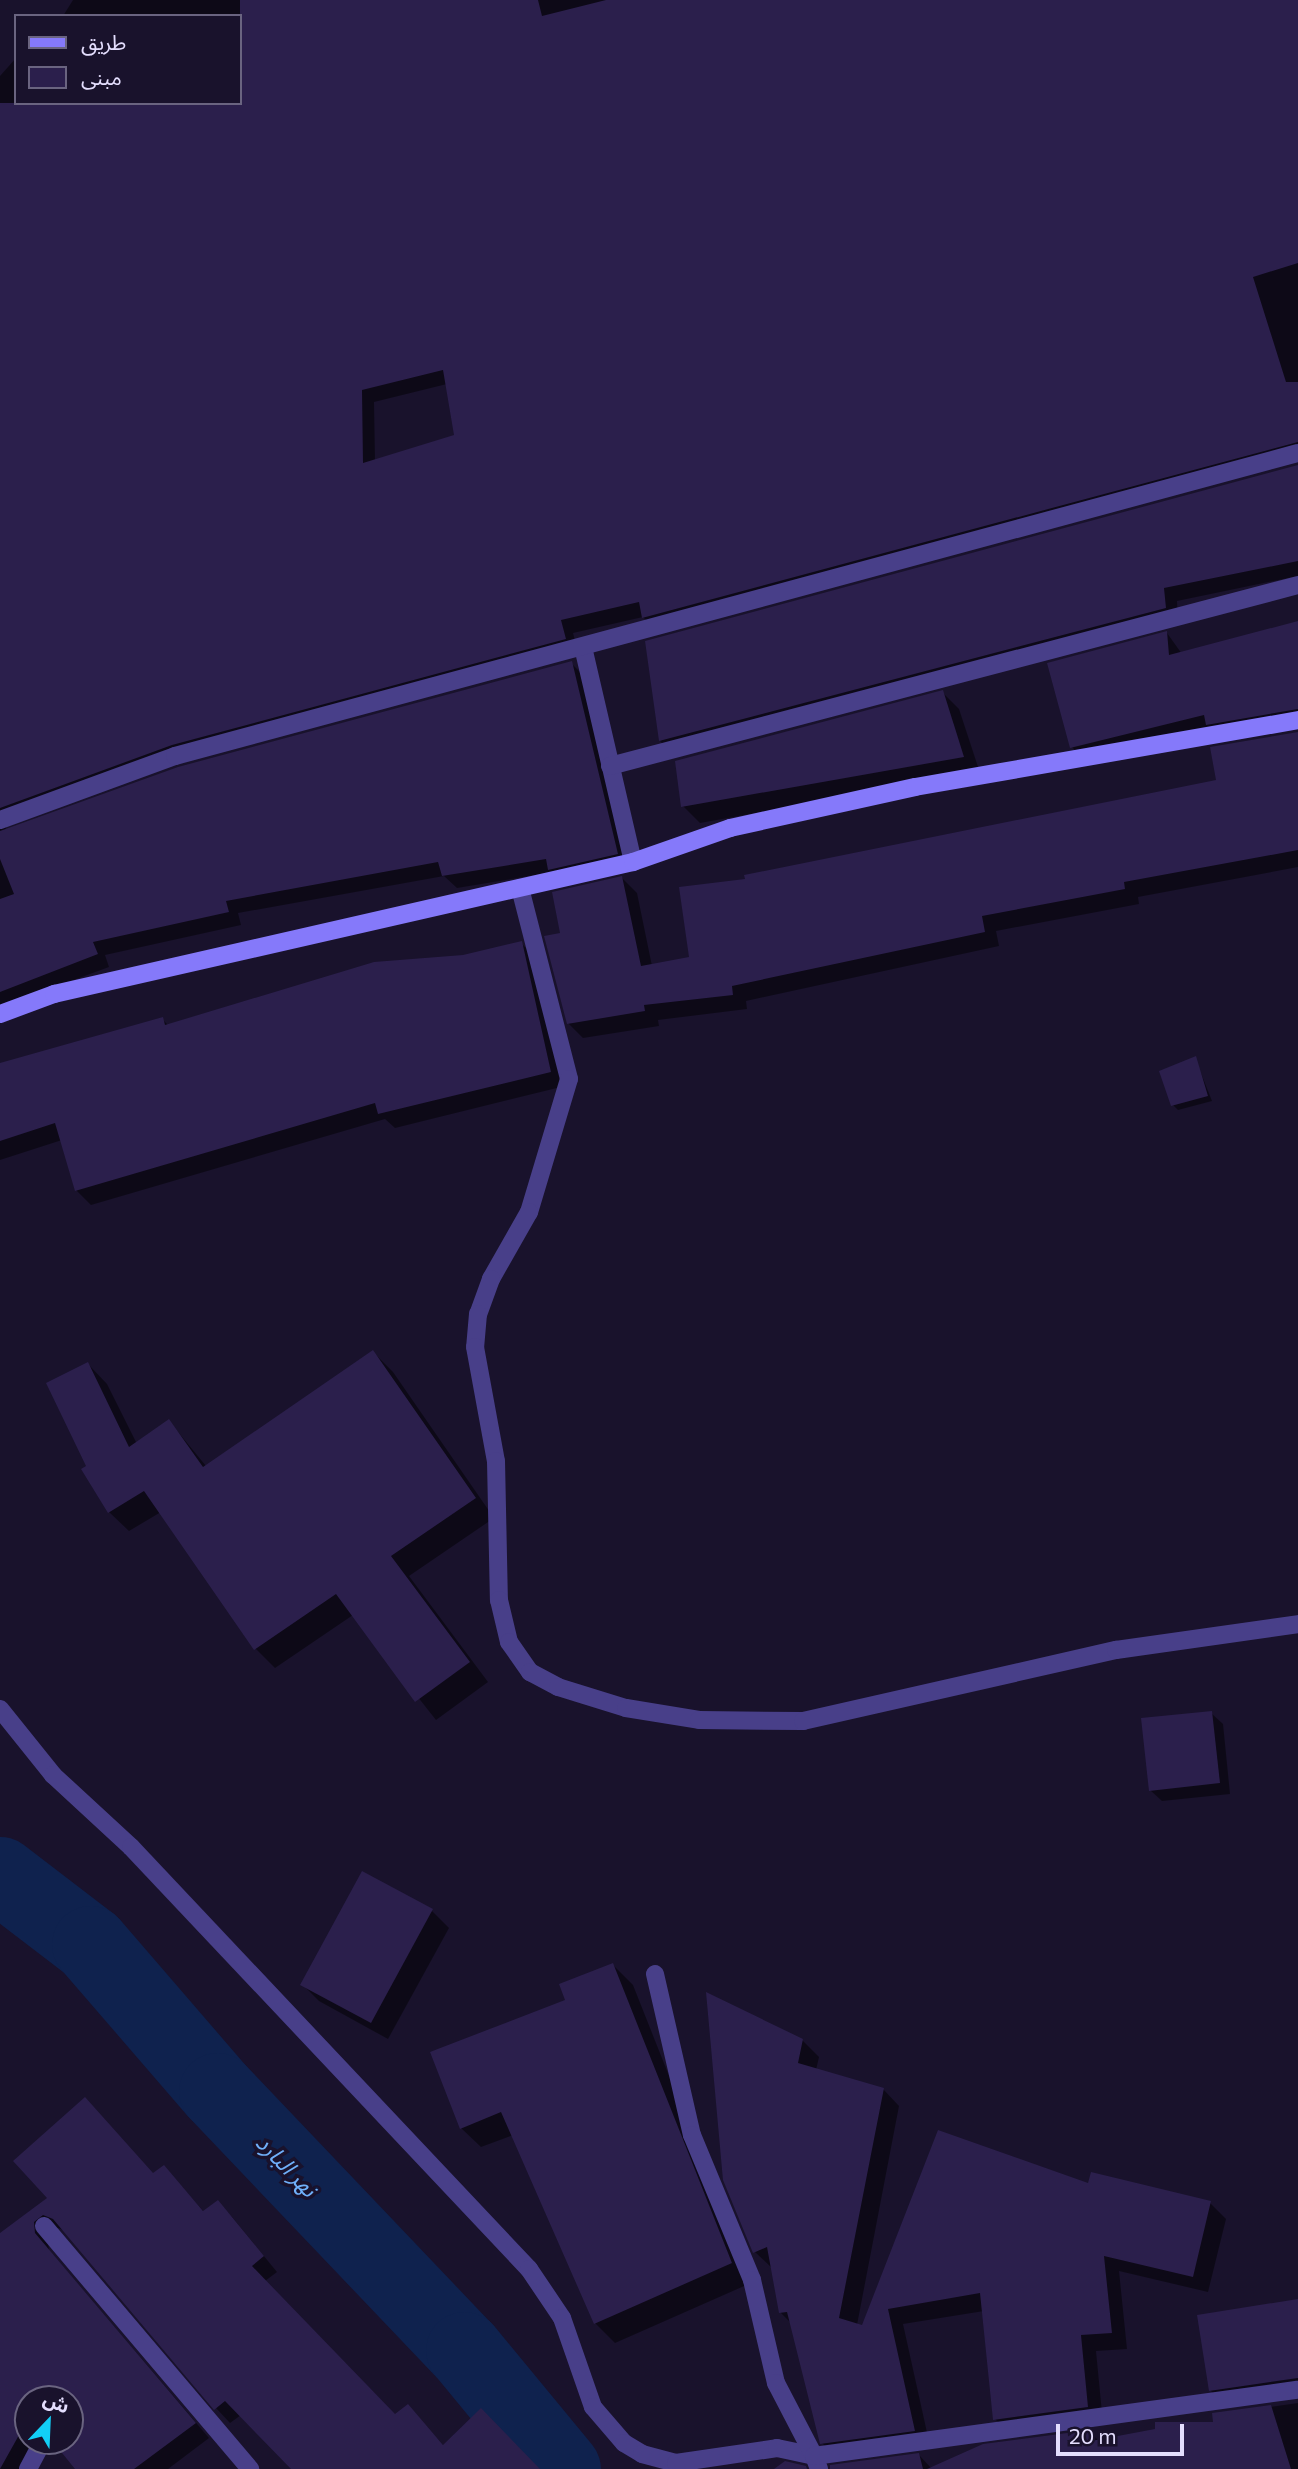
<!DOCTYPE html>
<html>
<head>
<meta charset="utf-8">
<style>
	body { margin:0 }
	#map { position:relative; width:1298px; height:2469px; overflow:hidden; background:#19122c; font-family:Commissioner,"Noto Sans Arabic",sans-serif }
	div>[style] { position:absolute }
	.shadow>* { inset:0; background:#0007 }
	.river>* { height:77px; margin:-38.5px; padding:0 38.5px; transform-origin:38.5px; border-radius:38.5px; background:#0f224e }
	.building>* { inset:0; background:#2b1f4c }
	.street>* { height:18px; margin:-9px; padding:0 9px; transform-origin:9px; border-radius:9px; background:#483f89 }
	.secondary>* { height:18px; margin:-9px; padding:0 9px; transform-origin:9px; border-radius:9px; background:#8579fa }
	span { translate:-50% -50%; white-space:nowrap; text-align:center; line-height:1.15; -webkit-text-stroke:7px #19122c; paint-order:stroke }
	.water-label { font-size:23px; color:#70b0fa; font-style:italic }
	.legend { position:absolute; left:14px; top:14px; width:228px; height:91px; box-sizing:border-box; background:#19122c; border:2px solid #6a6480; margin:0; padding:9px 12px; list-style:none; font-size:21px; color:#e4defe }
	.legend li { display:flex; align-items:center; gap:14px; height:35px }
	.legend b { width:35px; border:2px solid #6a6480 }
	.north { position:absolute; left:14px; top:2385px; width:70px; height:70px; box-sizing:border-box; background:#19122c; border:2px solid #6a6480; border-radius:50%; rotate:23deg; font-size:19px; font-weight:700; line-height:28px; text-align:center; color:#e4defe }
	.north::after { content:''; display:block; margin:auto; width:24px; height:32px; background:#12cff6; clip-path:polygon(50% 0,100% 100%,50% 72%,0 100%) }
	.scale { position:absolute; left:1056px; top:2424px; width:128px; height:32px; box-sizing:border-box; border:4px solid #e4defe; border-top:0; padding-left:9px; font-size:21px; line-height:24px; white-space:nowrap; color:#e4defe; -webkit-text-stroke:5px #19122c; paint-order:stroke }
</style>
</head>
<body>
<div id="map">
	<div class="shadow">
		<div style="clip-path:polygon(evenodd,73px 0,1298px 0,1298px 457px,656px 630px,643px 617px,573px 633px,578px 652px,185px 758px,9px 822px,4px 832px,571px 663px,584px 676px,630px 867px,553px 872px,457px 888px,444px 876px,238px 913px,241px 925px,105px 955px,109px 967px,0 1007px,0 76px,16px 58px,16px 103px,240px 103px,240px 16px,63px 16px,73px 0,447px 384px,456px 437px,375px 461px,374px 402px,447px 384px)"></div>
		<div style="clip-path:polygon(1298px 467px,1298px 576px,1177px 601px,1178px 621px,673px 754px,660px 741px)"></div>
		<div style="clip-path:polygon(1298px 624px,1298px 725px,1087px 762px,1072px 747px,1167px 633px,1182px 654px)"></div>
		<div style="clip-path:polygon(942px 692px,959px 709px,980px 773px,700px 823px,683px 806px)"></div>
		<div style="clip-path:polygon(1298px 733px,1298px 867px,1138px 897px,1139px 904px,996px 931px,999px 946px,746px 1001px,747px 1009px,658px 1020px,659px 1026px,583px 1038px,568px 1023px,562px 934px,622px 878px,637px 893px,652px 966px,691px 959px,747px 881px,1218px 781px)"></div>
		<div style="clip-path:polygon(521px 943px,536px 958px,565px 1086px,395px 1128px,385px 1119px,91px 1205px,76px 1190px,62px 1140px,0 1160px,0 1064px,162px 1019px,169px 1026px)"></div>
		<div style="clip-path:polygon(1195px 1058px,1212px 1101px,1178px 1110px,1173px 1105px)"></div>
		<div style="clip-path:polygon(373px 1352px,393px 1372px,494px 1518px,409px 1576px,488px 1682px,436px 1720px,353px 1615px,275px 1668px,256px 1649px,161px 1512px,129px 1531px,109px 1512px,88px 1467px,88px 1364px,107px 1384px,137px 1444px,169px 1421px,206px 1466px)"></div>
		<div style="clip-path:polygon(1211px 1713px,1223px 1724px,1230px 1794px,1162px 1801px,1150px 1790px)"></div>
		<div style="clip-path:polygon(432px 1911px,449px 1928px,388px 2039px,319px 2001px,302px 1984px)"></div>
		<div style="clip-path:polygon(613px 1965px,633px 1985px,751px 2283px,615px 2343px,595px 2323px,513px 2135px,481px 2147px,461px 2128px,568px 2001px)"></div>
		<div style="clip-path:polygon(802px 2040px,819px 2057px,816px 2070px,883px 2089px,899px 2106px,857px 2325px,863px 2327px,939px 2132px,1089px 2185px,1210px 2203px,1226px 2219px,1208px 2292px,1119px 2271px,1127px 2349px,1096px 2351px,1103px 2423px,1011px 2435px,995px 2419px,984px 2311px,903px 2324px,930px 2446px,838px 2459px,822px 2443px,792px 2324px,781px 2313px,772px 2268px,755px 2252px,725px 2180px)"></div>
		<div style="clip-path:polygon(164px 2167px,205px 2213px,218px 2202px,232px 2217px,277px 2272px,265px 2281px,396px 2416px,408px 2406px,444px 2446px,538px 2469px,294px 2469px,241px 2415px,230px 2423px,216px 2408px,66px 2231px,58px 2228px,47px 2236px,49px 2250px,209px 2438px,168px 2469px,80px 2469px,59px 2441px,70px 2441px,70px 2399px,44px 2399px,0 2340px,0 2236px,50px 2199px,154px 2175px)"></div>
		<div style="clip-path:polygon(1298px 2301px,1298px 2394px,1224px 2404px,1210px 2390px)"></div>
		<div style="clip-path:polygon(0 2377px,39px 2399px,28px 2399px,28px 2441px,38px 2441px,22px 2469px,0 2469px)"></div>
		<div style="clip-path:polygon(1298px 2403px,1298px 2469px,831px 2469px,919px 2455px,932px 2469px,1090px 2432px,1099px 2441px,1215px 2424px,1214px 2415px)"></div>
	</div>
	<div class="river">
		<div style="left:0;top:1875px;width:113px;rotate:37.5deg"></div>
		<div style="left:90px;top:1944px;width:194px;rotate:49.2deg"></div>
		<div style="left:217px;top:2091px;width:358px;rotate:46.4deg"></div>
		<div style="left:464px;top:2350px;width:154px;rotate:50.5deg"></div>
	</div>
	<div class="building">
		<div style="clip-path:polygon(evenodd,240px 0,538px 0,542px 16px,606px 0,1298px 0,1298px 263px,1253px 277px,1286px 382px,1298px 382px,1298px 442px,642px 618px,639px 602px,561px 620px,566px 639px,172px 745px,0 808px,0 103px,240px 103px,240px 0,443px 370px,454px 435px,363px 463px,362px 390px,443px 370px)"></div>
		<div style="clip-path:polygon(1298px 465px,1298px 561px,1164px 588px,1166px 608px,659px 741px,645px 641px)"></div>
		<div style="clip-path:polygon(1298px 621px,1298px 709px,1206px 725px,1204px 715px,1070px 748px,1047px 663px,1167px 631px,1169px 655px)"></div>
		<div style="clip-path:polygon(572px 661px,618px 854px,548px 870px,546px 859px,442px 876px,438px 862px,226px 901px,229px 912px,93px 942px,98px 954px,0 992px,0 899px,14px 894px,0 859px,0 831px,178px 767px)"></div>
		<div style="clip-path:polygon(943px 690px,964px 757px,681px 807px,675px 761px)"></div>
		<div style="clip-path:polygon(1298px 732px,1298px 850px,1124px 882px,1125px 889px,982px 916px,985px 932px,732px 986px,733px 995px,644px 1005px,645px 1011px,567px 1024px,544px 936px,560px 933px,552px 892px,622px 876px,641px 966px,689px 957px,679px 887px,745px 879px,744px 875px,1216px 780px,1210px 747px)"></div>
		<div style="clip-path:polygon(522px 941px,551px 1072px,378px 1114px,375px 1103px,75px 1191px,55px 1123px,0 1141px,0 1063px,163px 1017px,165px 1025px,374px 962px,463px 955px)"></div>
		<div style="clip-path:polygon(1196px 1056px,1208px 1096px,1171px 1106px,1159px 1071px)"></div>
		<div style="clip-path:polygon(373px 1350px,476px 1498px,391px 1556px,470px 1662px,415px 1702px,336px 1594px,254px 1650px,144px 1491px,108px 1513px,81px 1469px,86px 1466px,46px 1383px,88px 1362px,129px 1447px,169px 1419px,203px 1467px)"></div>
		<div style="clip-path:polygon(1212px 1711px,1220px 1783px,1149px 1791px,1141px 1718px)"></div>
		<div style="clip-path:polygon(362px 1871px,433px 1909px,371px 2023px,300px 1985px)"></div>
		<div style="clip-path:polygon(613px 1963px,732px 2263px,594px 2324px,501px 2112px,460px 2129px,430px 2052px,565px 2000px,559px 1984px)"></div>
		<div style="clip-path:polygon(706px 1992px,803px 2039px,798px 2063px,884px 2088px,839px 2318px,862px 2325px,938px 2130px,1088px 2183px,1091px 2172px,1211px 2201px,1193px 2277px,1104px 2256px,1112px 2333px,1081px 2335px,1088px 2407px,993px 2420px,980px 2293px,888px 2309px,915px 2431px,820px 2444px,787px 2312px,779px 2313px,767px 2247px,753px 2253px,723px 2180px)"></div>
		<div style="clip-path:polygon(85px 2097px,153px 2173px,164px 2165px,203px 2211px,218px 2200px,264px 2256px,252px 2266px,395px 2414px,408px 2404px,443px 2445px,481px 2408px,540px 2469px,291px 2469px,225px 2401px,214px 2410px,53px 2219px,43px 2215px,34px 2222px,35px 2233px,196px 2423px,134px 2469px,75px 2469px,54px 2443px,70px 2441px,70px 2399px,28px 2399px,28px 2419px,0 2469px,0 2233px,47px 2198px,13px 2161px)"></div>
		<div style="clip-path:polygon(1298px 2299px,1298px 2378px,1209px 2391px,1197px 2315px)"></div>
		<div style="clip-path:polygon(1271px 2405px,1291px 2469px,927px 2469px,983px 2444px,1090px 2430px,1091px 2441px,1155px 2429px,1155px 2422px,1213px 2422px,1212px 2413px)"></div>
		<div style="clip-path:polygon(919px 2453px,923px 2469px,830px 2469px,830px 2465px)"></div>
		<div style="clip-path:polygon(785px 2461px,806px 2466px,807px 2469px,774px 2469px)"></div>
	</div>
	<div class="street">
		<div style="left:583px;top:647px;width:221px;rotate:76.9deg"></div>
		<div style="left:610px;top:766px;width:711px;rotate:-14.74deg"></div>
		<div style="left:0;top:820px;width:186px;rotate:-20.1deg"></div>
		<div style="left:175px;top:756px;width:1163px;rotate:-15.1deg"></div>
		<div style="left:520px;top:888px;width:197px;rotate:75.6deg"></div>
		<div style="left:569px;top:1079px;width:139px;rotate:106.7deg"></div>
		<div style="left:529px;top:1212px;width:77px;rotate:119.6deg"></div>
		<div style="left:491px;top:1279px;width:37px;rotate:110deg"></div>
		<div style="left:478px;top:1314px;width:33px;rotate:95deg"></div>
		<div style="left:475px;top:1347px;width:116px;rotate:79.6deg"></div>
		<div style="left:496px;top:1461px;width:139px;rotate:88.8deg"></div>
		<div style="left:499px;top:1600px;width:43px;rotate:76.6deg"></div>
		<div style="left:509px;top:1642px;width:37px;rotate:55deg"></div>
		<div style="left:530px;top:1672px;width:32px;rotate:28deg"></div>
		<div style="left:558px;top:1687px;width:71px;rotate:17.2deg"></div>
		<div style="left:626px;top:1708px;width:74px;rotate:9.3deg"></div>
		<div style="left:699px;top:1720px;width:104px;rotate:0.6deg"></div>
		<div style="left:803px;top:1721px;width:321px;rotate:-12.8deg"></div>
		<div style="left:1116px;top:1650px;width:184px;rotate:-8.1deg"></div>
		<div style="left:0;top:1709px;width:85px;rotate:51.2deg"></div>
		<div style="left:53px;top:1775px;width:106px;rotate:42.7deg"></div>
		<div style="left:131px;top:1847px;width:580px;rotate:46.68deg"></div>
		<div style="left:529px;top:2269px;width:59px;rotate:56deg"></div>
		<div style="left:562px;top:2318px;width:94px;rotate:70.8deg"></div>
		<div style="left:593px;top:2407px;width:48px;rotate:49.3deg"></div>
		<div style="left:624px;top:2443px;width:21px;rotate:31deg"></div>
		<div style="left:642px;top:2454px;width:35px;rotate:15deg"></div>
		<div style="left:676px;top:2463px;width:102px;rotate:-8.4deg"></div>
		<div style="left:777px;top:2448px;width:38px;rotate:12deg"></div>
		<div style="left:814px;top:2456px;width:14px;rotate:69deg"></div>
		<div style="left:655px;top:1974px;width:165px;rotate:77.1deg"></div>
		<div style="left:692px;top:2135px;width:157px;rotate:67.5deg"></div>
		<div style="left:752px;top:2280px;width:106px;rotate:76.9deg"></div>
		<div style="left:776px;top:2383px;width:82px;rotate:62.5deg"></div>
		<div style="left:814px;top:2456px;width:488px;rotate:-7.8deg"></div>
		<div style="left:44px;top:2226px;width:319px;rotate:49.7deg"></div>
		<div style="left:28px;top:2469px;width:32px;rotate:-62deg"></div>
	</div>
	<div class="secondary">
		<div style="left:0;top:1014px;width:58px;rotate:-20.3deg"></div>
		<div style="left:54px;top:994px;width:594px;rotate:-12.84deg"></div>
		<div style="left:633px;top:862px;width:103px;rotate:-19.3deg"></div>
		<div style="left:730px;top:828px;width:189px;rotate:-12.5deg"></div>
		<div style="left:915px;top:787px;width:389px;rotate:-9.9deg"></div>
	</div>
	<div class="water-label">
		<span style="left:287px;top:2165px;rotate:46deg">نهر البارد</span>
	</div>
	<ul class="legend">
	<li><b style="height:9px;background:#8579fa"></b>طريق</li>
	<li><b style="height:19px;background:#2b1f4c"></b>مبنى</li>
	</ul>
	<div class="north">ش</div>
	<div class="scale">20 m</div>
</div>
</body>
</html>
